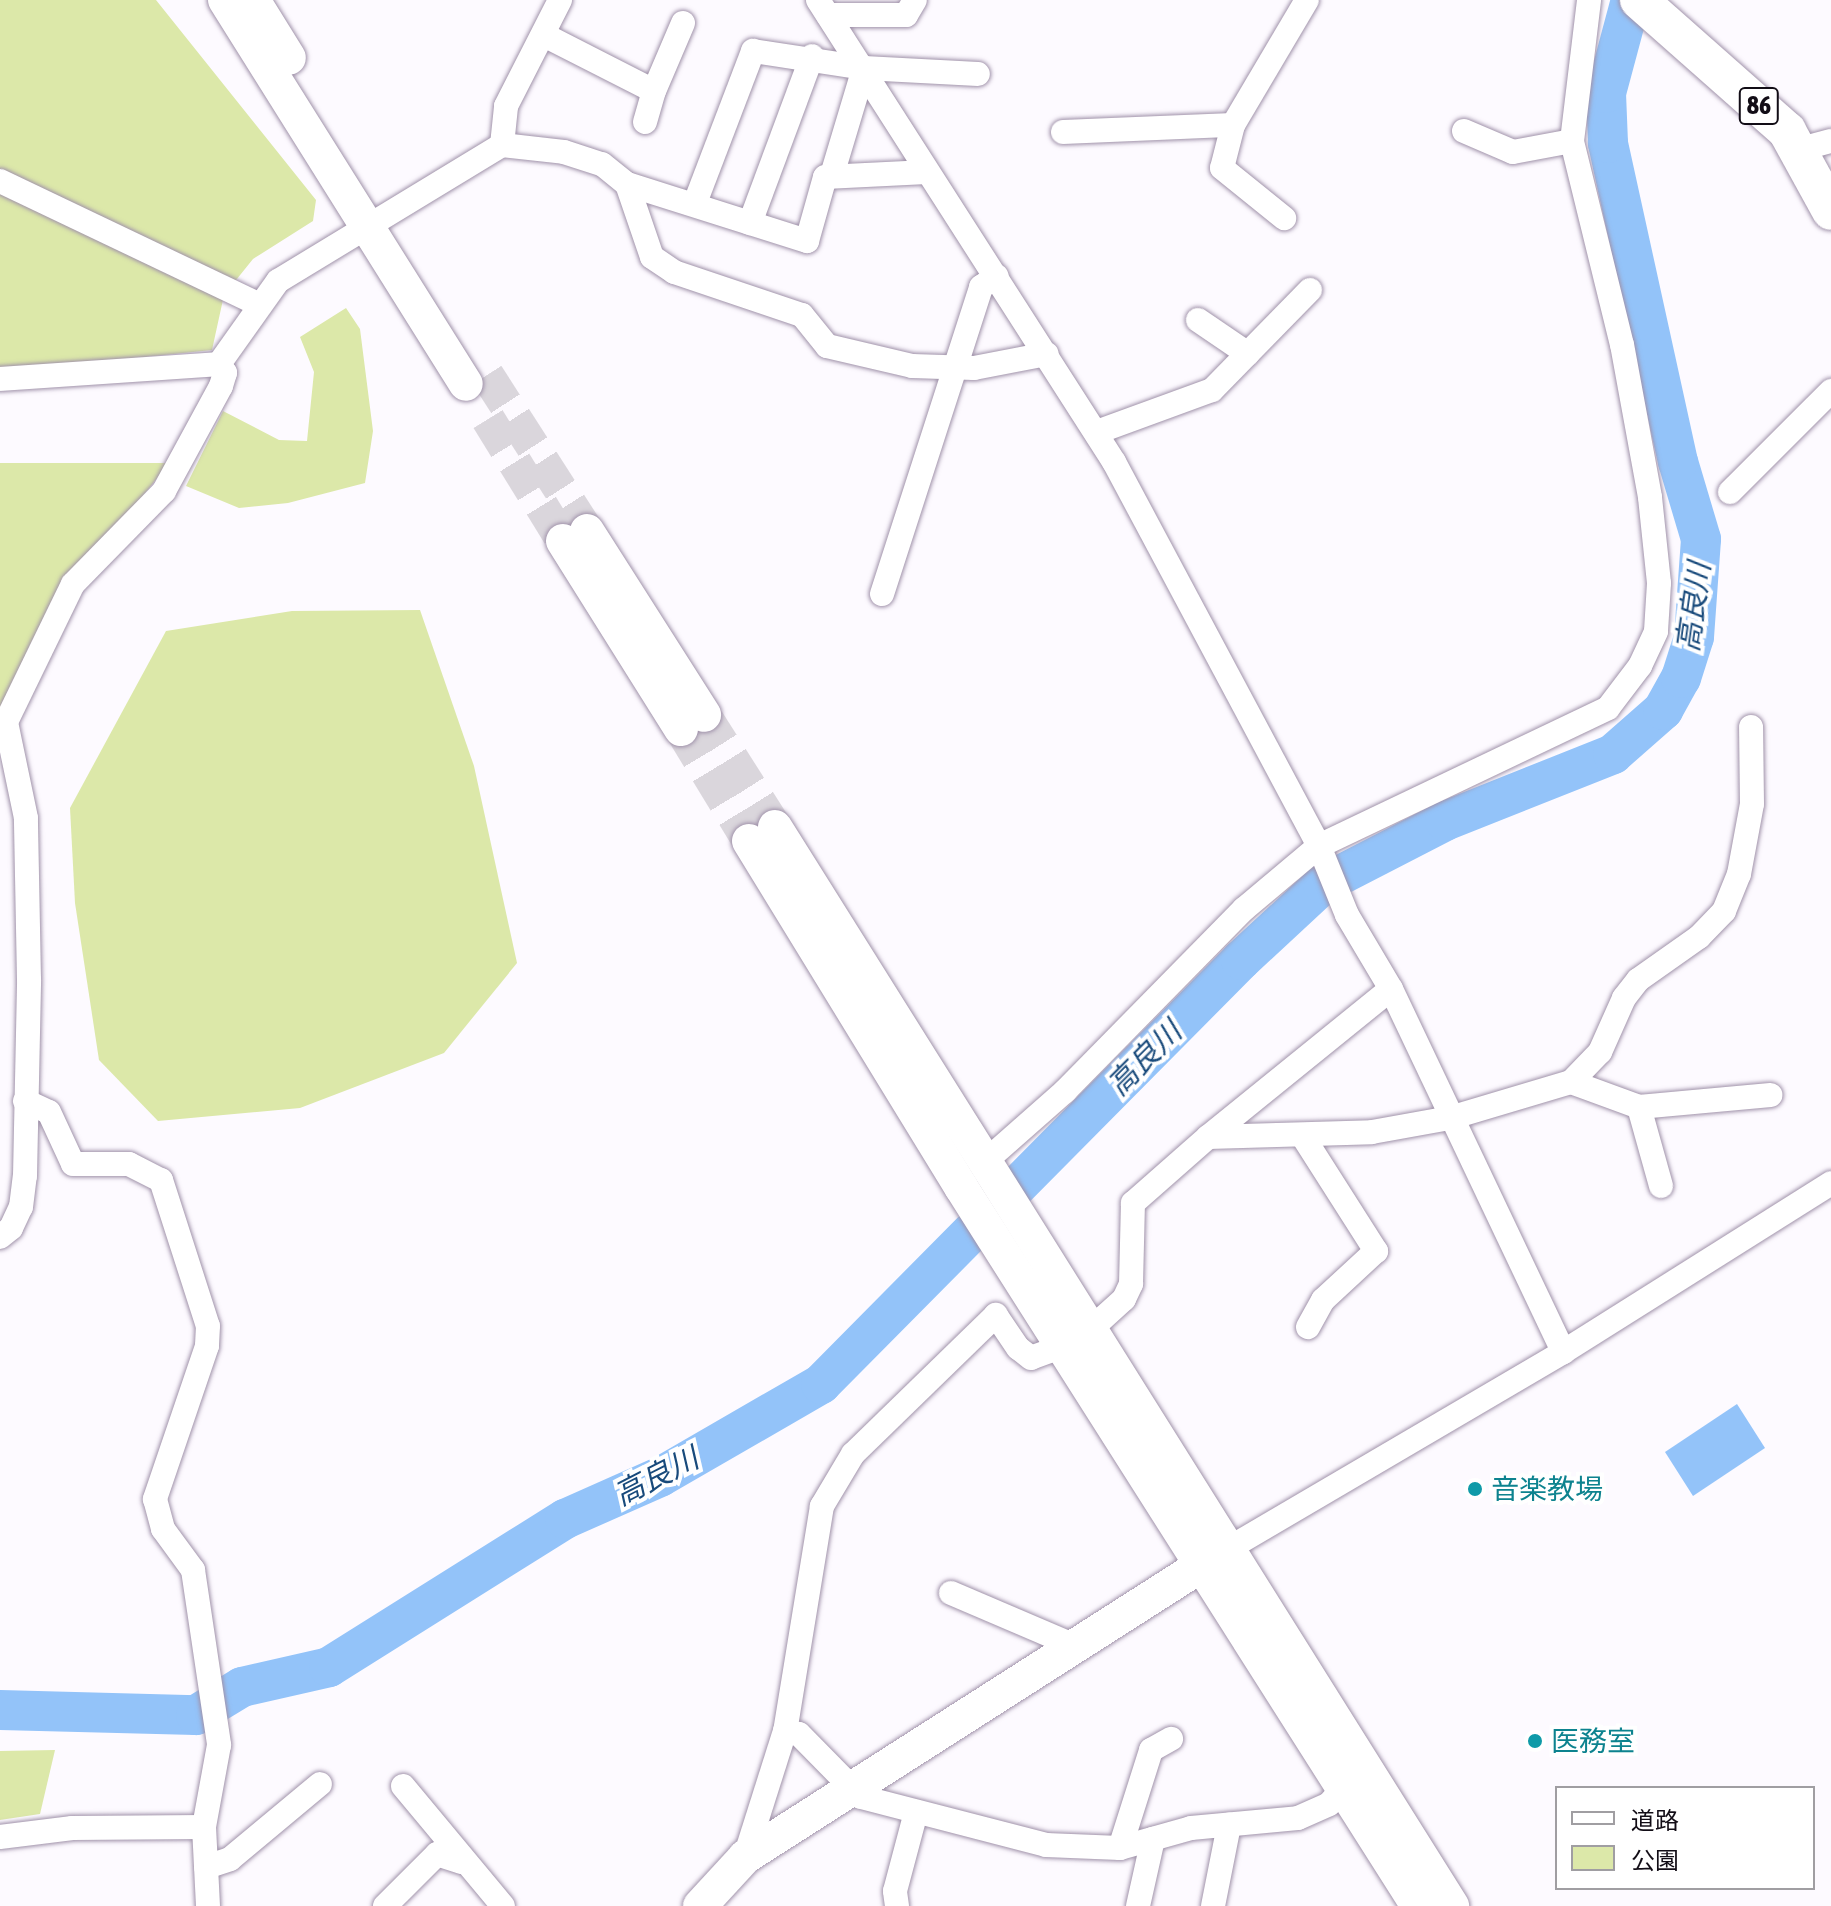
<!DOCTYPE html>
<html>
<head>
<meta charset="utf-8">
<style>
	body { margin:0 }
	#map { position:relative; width:1831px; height:1906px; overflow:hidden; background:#fdfaff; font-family:"Asap Condensed","Noto Sans JP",sans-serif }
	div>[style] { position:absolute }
	.green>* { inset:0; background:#dce8a9 }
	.water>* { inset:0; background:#93c3f9 }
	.river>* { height:40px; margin:-20px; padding:0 20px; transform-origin:20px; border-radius:20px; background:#93c3f9 }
	.secondary-tunnel>* { height:34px; margin-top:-17px; transform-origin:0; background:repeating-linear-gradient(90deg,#dad6dc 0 34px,transparent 0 51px) }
	.roads { filter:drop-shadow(0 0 2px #a092aa) drop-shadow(0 0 2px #a092aa) }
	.street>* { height:24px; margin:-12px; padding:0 12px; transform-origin:12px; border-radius:12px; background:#fff }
	.secondary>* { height:34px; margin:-17px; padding:0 17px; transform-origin:17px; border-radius:17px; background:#fff }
	.primary>* { height:38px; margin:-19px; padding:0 19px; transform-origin:19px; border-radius:19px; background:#fff }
	.dots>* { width:22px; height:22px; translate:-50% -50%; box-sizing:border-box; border:4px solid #fff; border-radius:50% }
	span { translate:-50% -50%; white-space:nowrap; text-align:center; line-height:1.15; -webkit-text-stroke:8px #fff; paint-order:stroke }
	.shield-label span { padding:2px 6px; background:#fff; border:2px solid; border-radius:6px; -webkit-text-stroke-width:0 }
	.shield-label { font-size:26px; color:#120d16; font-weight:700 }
	.culture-label { font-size:28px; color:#0d838f }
	.left { translate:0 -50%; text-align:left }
	.water-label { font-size:30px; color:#184a7b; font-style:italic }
	.legend { position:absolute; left:1555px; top:1786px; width:260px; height:104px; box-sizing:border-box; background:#fff; border:2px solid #a09ea2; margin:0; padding:10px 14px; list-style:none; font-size:24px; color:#120d16 }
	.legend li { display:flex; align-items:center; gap:16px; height:40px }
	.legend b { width:40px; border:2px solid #a09ea2 }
</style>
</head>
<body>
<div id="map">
	<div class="green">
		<div style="clip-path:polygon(0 0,156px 0,316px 200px,313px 221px,253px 259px,224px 295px,212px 350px,0 372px)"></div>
		<div style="clip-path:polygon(346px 308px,360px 329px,373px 431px,365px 483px,288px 503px,239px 508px,186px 486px,223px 411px,279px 440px,307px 441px,314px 372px,300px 337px)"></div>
		<div style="clip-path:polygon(0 463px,169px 463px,73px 584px,0 719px)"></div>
		<div style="clip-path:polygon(420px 610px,474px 766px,517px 963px,444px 1053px,300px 1108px,158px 1121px,99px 1060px,75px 903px,70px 808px,166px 631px,292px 611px)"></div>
		<div style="clip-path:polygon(55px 1750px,40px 1814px,0 1820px,0 1751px)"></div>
	</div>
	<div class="water">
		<div style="clip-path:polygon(1737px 1404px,1765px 1448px,1693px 1496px,1665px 1452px)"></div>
	</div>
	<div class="river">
		<div style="left:0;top:1710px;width:196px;rotate:1.5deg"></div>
		<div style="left:196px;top:1715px;width:54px;rotate:-31.3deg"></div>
		<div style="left:242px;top:1687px;width:89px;rotate:-12.9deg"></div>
		<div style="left:329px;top:1667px;width:279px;rotate:-32.1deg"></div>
		<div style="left:565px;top:1519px;width:104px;rotate:-23.9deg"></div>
		<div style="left:660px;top:1477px;width:186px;rotate:-30deg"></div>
		<div style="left:821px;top:1384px;width:597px;rotate:-45.27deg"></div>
		<div style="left:1241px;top:960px;width:112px;rotate:-42.8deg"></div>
		<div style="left:1323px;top:884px;width:137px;rotate:-27.3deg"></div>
		<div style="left:1445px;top:821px;width:181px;rotate:-21.7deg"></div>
		<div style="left:1613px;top:754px;width:67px;rotate:-41.3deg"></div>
		<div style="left:1663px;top:710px;width:37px;rotate:-61deg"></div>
		<div style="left:1681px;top:678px;width:43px;rotate:-72.4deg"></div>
		<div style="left:1694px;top:637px;width:98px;rotate:-85.9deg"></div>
		<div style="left:1701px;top:539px;width:80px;rotate:-106.6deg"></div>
		<div style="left:1678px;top:462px;width:327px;rotate:-102.4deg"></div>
		<div style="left:1608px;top:143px;width:50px;rotate:-92.3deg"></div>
		<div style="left:1606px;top:93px;width:96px;rotate:-75deg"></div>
	</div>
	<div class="secondary-tunnel">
		<div style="left:487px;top:375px;width:185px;rotate:57.3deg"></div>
		<div style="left:488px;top:419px;width:143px;rotate:58.4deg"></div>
		<div style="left:704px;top:715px;width:133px;rotate:57.6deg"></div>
		<div style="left:681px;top:729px;width:131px;rotate:58.7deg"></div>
	</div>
	<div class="roads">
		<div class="street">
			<div style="left:818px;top:0;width:549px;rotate:57.35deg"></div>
			<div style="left:1114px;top:462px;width:435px;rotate:61.9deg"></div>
			<div style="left:1319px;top:846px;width:74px;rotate:67.9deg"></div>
			<div style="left:1347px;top:915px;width:86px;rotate:59.3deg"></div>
			<div style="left:1391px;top:989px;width:402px;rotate:64.6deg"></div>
			<div style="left:828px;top:15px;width:78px"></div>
			<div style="left:906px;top:15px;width:17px;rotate:-59deg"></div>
			<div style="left:544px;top:35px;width:123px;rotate:27deg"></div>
			<div style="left:654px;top:91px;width:74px;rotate:-66.9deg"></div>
			<div style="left:645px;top:122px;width:32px;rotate:-74deg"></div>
			<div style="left:1233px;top:125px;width:44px;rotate:104.3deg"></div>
			<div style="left:1222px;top:168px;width:80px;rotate:38.9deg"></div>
			<div style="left:1464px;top:131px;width:53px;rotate:23.2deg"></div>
			<div style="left:1513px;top:152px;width:60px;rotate:-10.6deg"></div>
			<div style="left:1063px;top:132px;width:170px;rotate:-2.4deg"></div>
			<div style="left:1233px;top:125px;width:145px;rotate:-59.4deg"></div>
			<div style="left:502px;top:145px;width:39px;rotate:-84deg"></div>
			<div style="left:506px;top:106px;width:119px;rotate:-63deg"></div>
			<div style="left:1797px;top:150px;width:35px;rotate:-15deg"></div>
			<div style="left:832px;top:175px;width:112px;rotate:-73.3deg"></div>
			<div style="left:0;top:181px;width:286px;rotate:25.5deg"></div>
			<div style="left:627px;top:184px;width:189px;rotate:17.6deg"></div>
			<div style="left:807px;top:241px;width:66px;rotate:-74.3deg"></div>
			<div style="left:825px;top:177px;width:102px;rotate:-2.8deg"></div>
			<div style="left:695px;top:203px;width:163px;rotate:-69.1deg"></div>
			<div style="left:753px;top:51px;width:112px;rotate:8.7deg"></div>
			<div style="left:864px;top:68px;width:114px;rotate:3deg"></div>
			<div style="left:750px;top:223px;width:178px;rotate:-69.6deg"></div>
			<div style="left:1198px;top:320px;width:60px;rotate:34.2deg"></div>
			<div style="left:219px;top:364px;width:102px;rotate:-54.6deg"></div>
			<div style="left:278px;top:281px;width:262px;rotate:-31.3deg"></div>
			<div style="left:502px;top:145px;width:62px;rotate:6.4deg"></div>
			<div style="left:564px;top:152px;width:40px;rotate:18deg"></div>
			<div style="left:602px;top:164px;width:32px;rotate:39deg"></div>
			<div style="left:627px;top:184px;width:77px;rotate:71.1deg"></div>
			<div style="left:652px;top:257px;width:27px;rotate:34deg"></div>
			<div style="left:674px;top:272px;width:135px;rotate:18.6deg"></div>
			<div style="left:802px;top:315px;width:40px;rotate:51deg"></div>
			<div style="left:827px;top:346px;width:87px;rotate:13.2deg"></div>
			<div style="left:912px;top:366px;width:62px;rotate:1.8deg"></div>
			<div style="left:974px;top:368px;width:74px;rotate:-10.9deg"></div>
			<div style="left:0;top:379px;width:220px;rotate:-3.9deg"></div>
			<div style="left:1097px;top:432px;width:122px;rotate:-20.1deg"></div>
			<div style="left:1212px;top:390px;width:140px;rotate:-45.6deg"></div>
			<div style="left:1730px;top:492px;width:143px;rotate:-45deg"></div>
			<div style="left:882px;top:594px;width:323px;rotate:-72.1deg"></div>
			<div style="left:981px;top:287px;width:19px;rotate:-35deg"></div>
			<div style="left:1571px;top:1082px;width:42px;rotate:-46deg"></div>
			<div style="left:1600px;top:1052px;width:59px;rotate:-66deg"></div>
			<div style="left:1624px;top:998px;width:23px;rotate:-52deg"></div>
			<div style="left:1638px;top:980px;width:75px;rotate:-35.2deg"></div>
			<div style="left:1699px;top:937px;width:36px;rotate:-46deg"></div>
			<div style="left:1724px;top:911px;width:40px;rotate:-68deg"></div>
			<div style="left:1739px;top:874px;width:71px;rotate:-79.5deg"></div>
			<div style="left:1752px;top:804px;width:77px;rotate:-90.7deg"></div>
			<div style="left:25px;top:1101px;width:26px;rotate:25deg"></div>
			<div style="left:49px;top:1112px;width:57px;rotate:65.2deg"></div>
			<div style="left:73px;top:1164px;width:56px"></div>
			<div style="left:129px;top:1164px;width:36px;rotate:27deg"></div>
			<div style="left:161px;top:1180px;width:153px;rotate:72.2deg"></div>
			<div style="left:208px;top:1326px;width:20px;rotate:93deg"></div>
			<div style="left:207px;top:1346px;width:162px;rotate:108.8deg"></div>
			<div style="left:155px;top:1499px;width:31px;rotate:75deg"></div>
			<div style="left:163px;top:1529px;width:51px;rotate:53.8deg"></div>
			<div style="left:193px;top:1570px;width:177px;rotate:81.5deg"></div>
			<div style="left:219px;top:1745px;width:83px;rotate:100.4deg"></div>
			<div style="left:204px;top:1827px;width:79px;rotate:87.1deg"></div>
			<div style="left:1639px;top:1107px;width:82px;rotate:74.4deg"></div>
			<div style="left:1302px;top:1135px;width:138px;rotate:57.5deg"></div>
			<div style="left:1376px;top:1251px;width:72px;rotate:137.2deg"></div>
			<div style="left:1323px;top:1300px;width:31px;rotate:119deg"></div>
			<div style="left:1208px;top:1137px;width:235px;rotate:-39deg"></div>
			<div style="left:988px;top:1159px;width:103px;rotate:-41.4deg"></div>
			<div style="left:1065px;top:1091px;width:255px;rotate:-45.5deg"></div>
			<div style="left:1244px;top:909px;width:98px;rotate:-40deg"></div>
			<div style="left:1319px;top:846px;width:320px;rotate:-25.5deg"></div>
			<div style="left:1608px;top:708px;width:53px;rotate:-52.7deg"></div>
			<div style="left:1640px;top:666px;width:38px;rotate:-65deg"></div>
			<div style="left:1656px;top:631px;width:48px;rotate:-86.4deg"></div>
			<div style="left:1659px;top:583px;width:86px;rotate:-96deg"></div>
			<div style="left:1650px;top:497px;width:155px;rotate:-100.4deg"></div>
			<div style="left:1622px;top:345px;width:210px;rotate:-103.8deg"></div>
			<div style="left:1572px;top:141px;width:142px;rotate:-83.1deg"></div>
			<div style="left:0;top:1237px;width:14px;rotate:-39deg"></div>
			<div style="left:11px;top:1228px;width:23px;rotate:-65deg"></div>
			<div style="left:21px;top:1207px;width:31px;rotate:-83deg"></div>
			<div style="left:25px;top:1176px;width:196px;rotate:-88.8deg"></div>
			<div style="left:29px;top:980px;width:162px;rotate:-91.1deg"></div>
			<div style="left:26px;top:818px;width:98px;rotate:-101.8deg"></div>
			<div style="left:6px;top:722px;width:153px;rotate:-64.1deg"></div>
			<div style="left:73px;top:584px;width:130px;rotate:-45.6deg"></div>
			<div style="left:164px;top:491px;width:119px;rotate:-61.5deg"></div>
			<div style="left:221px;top:386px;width:14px;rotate:-73deg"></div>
			<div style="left:225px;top:373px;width:11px;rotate:-124deg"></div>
			<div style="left:1092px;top:1328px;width:43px;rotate:-42.2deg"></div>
			<div style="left:1124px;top:1299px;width:17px;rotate:-65deg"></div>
			<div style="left:1131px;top:1284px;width:81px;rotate:-88.6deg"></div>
			<div style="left:1133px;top:1203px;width:100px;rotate:-41.3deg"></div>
			<div style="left:1208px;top:1137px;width:164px;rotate:-1.7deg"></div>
			<div style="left:1372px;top:1132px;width:79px;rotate:-10.2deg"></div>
			<div style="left:1450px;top:1118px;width:126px;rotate:-16.6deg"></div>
			<div style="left:1571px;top:1082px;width:72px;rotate:20.2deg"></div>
			<div style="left:1639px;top:1107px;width:132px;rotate:-5.2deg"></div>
			<div style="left:1066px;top:1345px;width:37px;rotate:160deg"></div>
			<div style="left:1031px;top:1358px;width:16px;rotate:-142deg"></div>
			<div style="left:1018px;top:1348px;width:40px;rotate:-124deg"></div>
			<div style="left:996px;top:1315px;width:199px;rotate:135.8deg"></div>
			<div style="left:853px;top:1454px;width:61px;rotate:120.8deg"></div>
			<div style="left:822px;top:1506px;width:228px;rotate:99.3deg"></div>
			<div style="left:785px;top:1731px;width:14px;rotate:12deg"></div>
			<div style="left:799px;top:1734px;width:88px;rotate:45.5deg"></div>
			<div style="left:861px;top:1797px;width:191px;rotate:14.5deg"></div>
			<div style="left:1046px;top:1845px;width:74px;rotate:2.3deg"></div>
			<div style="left:1120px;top:1848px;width:74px;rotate:-15.7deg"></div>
			<div style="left:1191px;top:1828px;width:107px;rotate:-5.3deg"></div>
			<div style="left:1298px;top:1818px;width:34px;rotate:-24deg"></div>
			<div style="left:1329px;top:1804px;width:20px;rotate:-49deg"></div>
			<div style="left:1214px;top:1557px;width:405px;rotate:-30.4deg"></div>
			<div style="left:1563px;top:1352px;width:317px;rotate:-32.2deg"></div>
			<div style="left:951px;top:1593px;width:135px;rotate:23.1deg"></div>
			<div style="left:403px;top:1786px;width:156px;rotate:50.2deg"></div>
			<div style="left:0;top:1837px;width:73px;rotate:-7.1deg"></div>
			<div style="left:72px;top:1828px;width:132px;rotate:-0.4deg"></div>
			<div style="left:1120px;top:1848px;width:103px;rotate:-72.4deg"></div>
			<div style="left:1151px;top:1750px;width:23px;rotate:-29deg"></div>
			<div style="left:745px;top:1857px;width:132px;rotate:-72.4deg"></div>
			<div style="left:206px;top:1867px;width:25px;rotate:-18deg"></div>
			<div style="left:230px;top:1859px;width:117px;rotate:-39.8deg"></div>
			<div style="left:385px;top:1906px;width:74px;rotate:-45deg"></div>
			<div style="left:437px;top:1854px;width:26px;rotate:18deg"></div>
			<div style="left:897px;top:1906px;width:15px;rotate:-98deg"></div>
			<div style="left:895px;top:1891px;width:82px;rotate:-75.1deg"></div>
			<div style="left:1138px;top:1906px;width:69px;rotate:-77.4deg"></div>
			<div style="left:1213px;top:1906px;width:83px;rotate:-78.8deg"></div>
		</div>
		<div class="secondary">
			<div style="left:225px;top:0;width:453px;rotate:57.9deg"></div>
			<div style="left:253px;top:0;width:68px;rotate:58.2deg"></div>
			<div style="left:587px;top:531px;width:218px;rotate:57.5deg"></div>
			<div style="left:563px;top:541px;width:222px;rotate:57.9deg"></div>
			<div style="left:775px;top:827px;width:1274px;rotate:57.89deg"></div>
			<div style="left:749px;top:841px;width:406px;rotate:58.5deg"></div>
			<div style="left:961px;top:1187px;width:852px;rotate:57.56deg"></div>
			<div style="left:700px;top:1906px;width:67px;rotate:-47.4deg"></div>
			<div style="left:745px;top:1857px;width:542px;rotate:-32.58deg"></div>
		</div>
		<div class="primary">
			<div style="left:1639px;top:0;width:198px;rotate:41.5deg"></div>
			<div style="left:1787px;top:131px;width:91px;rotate:61.2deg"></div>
		</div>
	</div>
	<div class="dots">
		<div style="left:1475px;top:1489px;background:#0f9aa8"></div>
		<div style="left:1535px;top:1741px;background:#0f9aa8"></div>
	</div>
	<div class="shield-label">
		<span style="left:1759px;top:106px">86</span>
	</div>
	<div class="culture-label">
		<span class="left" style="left:1491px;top:1489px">音楽教場</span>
		<span class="left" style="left:1551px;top:1741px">医務室</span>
	</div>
	<div class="water-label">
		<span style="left:1693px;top:607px;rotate:-82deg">高良川</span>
		<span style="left:1144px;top:1058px;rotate:-45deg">高良川</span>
		<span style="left:656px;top:1476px;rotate:-27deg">高良川</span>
	</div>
	<ul class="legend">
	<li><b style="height:10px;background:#fff"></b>道路</li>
	<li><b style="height:22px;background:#dce8a9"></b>公園</li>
	</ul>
</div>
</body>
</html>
